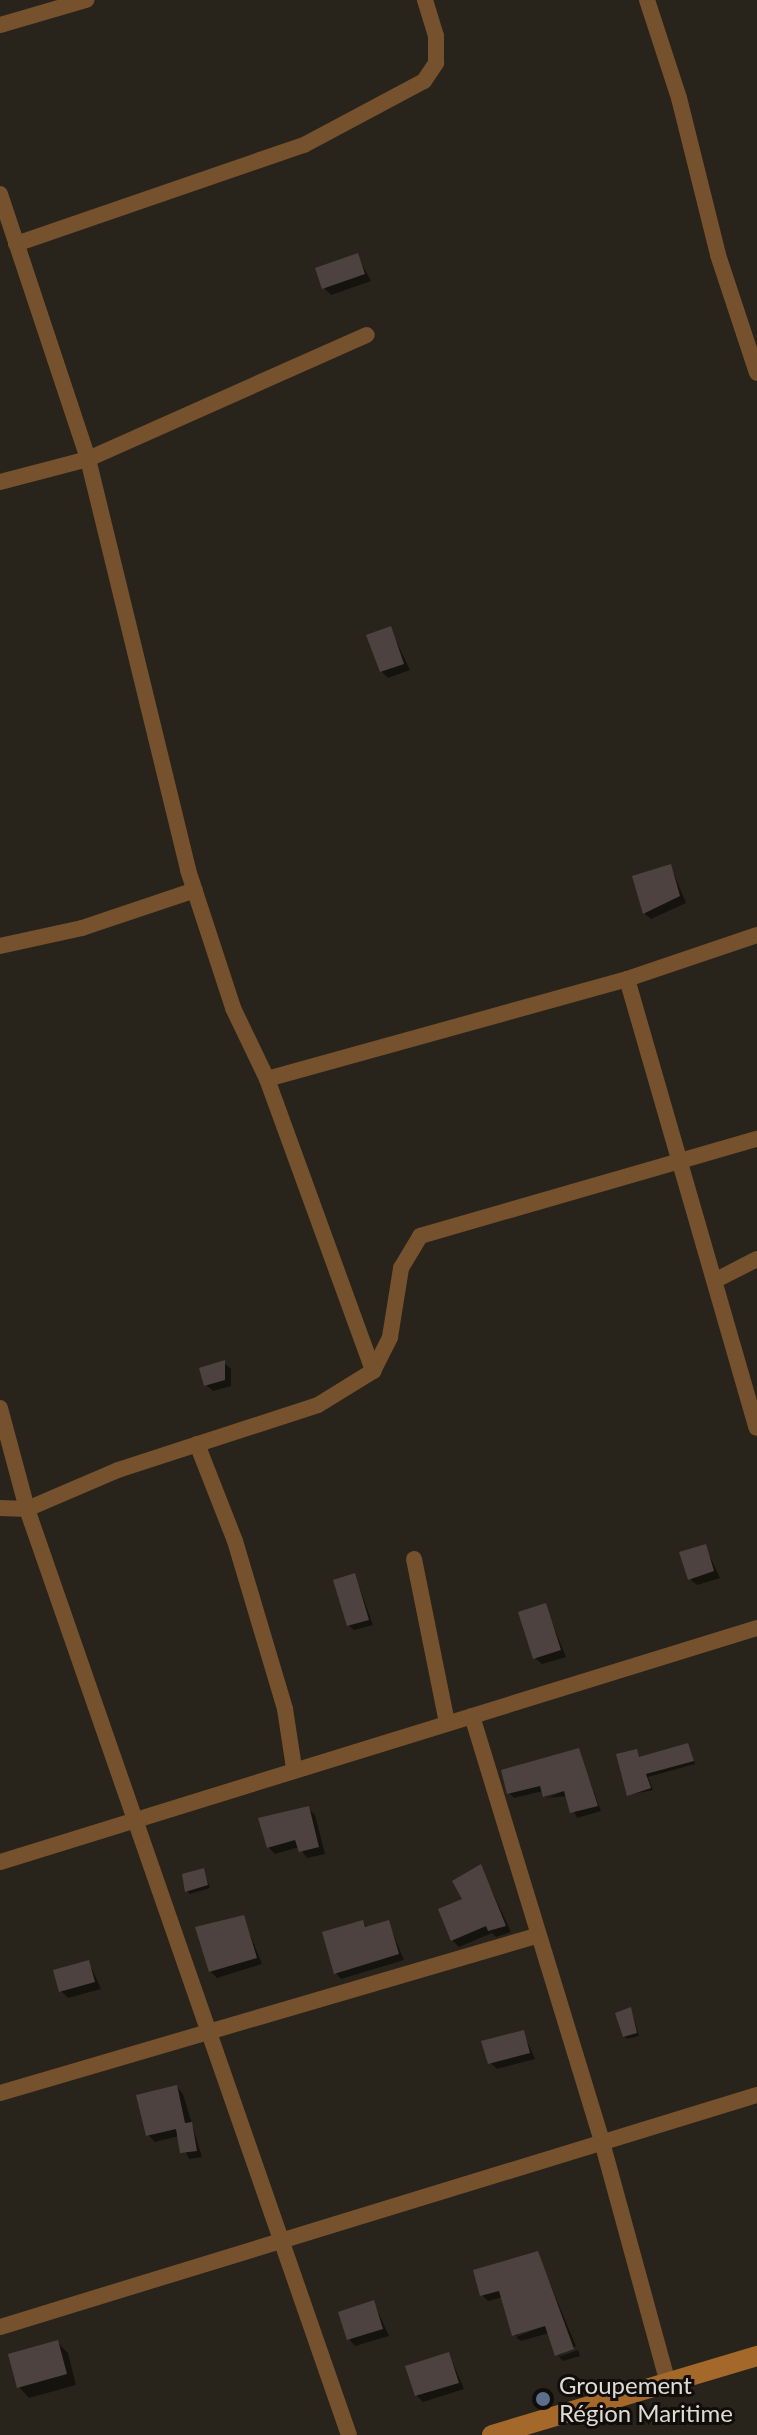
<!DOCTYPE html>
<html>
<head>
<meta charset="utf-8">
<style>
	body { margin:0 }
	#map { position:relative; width:757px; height:2435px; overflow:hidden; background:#29241b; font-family:Lato,sans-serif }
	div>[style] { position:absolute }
	.shadow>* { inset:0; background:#0007 }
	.building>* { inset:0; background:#4e4241 }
	.minor>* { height:16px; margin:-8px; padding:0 8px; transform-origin:8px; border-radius:8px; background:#76512d }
	.secondary>* { height:20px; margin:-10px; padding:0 10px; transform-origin:10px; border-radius:10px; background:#a4692a }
	.dots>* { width:22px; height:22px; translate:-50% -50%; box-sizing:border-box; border:4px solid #100d0a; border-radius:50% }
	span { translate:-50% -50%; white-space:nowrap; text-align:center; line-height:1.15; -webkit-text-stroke:6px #100d0a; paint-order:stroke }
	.poi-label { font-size:24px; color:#dfdbd6 }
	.left { translate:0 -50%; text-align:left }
</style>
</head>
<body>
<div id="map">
	<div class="shadow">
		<div style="clip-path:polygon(357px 255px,371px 281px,331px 295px,324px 288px)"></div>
		<div style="clip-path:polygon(390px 628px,410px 670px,388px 678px,381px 671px)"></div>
		<div style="clip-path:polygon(671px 867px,686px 903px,651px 919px,644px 913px)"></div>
		<div style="clip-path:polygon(224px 1363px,231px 1369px,231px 1386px,213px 1391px,206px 1385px)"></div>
		<div style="clip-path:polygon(705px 1546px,720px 1578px,697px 1585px,690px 1579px)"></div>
		<div style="clip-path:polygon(355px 1575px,373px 1625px,354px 1630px,348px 1625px)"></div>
		<div style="clip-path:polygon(545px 1605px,566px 1657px,542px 1664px,535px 1658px)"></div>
		<div style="clip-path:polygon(688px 1745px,695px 1764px,648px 1777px,653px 1790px,628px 1795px,636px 1751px,640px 1758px)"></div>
		<div style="clip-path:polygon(578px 1750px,601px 1811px,577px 1818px,567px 1796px,547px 1798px,573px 1787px,545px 1797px,543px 1791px,514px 1798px,509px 1793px)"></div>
		<div style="clip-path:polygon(308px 1808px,315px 1815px,325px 1854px,307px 1858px,299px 1847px,275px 1854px,268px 1847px)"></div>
		<div style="clip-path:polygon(481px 1867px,511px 1932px,496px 1937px,492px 1933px,459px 1947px,452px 1940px)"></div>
		<div style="clip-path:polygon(204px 1871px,210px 1888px,190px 1894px,187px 1891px)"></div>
		<div style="clip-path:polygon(243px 1917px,262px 1964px,217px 1978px,210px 1971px)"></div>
		<div style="clip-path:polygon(388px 1922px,404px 1960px,341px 1979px,336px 1973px,363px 1923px,368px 1928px)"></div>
		<div style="clip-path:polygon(89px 1962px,101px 1989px,68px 1998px,61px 1991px)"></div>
		<div style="clip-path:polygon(631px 2009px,639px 2036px,627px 2039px,624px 2036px)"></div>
		<div style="clip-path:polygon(523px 2032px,535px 2059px,497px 2069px,490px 2062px)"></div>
		<div style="clip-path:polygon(177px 2087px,183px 2094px,202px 2157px,189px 2159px,179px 2136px,155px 2142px,148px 2135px)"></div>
		<div style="clip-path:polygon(537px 2253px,576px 2346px,558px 2356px,549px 2333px,521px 2341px,516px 2337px,554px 2322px,515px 2336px,503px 2297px,488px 2301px,482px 2295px)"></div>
		<div style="clip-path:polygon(374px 2303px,389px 2336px,355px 2346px,349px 2339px)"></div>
		<div style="clip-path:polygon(57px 2342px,68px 2353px,76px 2385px,29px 2398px,19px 2387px)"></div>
		<div style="clip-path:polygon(578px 2350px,580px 2356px,563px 2361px,559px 2357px)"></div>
		<div style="clip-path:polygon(449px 2354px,464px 2389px,423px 2402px,416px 2395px)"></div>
	</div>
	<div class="building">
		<div style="clip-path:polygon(358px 253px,365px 274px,322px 289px,315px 268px)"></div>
		<div style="clip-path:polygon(391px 626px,404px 664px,380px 672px,366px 635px)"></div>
		<div style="clip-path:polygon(671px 864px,680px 896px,643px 914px,632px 876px)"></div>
		<div style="clip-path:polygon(225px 1360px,225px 1380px,204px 1386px,199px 1368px)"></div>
		<div style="clip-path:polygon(706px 1544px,714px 1571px,688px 1580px,679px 1552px)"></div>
		<div style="clip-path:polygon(355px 1573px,369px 1620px,347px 1626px,333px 1580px)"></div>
		<div style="clip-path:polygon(546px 1603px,561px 1650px,533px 1659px,518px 1612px)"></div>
		<div style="clip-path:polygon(688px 1743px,694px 1761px,646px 1774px,651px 1788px,627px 1796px,616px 1754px,637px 1749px,639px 1757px)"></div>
		<div style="clip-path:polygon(579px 1748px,598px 1806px,570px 1813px,564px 1791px,543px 1797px,540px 1786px,507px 1794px,501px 1770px)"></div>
		<div style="clip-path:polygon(309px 1806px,319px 1847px,299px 1852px,295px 1840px,267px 1848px,258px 1818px)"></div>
		<div style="clip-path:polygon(481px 1864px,506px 1926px,488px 1931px,486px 1926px,451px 1941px,438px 1909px,462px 1899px,452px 1881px)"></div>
		<div style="clip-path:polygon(204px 1868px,208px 1885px,185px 1892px,182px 1874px)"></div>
		<div style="clip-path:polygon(244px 1915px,257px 1958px,209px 1972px,195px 1927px)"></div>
		<div style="clip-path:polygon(363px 1920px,365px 1927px,389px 1920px,399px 1954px,334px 1974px,322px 1932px)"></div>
		<div style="clip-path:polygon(89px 1960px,95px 1982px,59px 1992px,53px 1970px)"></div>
		<div style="clip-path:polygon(631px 2007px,637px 2033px,623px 2037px,615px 2013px)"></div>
		<div style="clip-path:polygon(524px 2030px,530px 2053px,488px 2064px,481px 2041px)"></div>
		<div style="clip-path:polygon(177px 2085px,185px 2123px,192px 2122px,197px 2151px,180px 2153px,176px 2129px,146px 2136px,136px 2095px)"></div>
		<div style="clip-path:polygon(538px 2251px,574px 2349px,555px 2356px,545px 2326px,512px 2336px,499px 2291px,480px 2296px,473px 2270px)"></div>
		<div style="clip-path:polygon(374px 2300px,383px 2329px,347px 2340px,338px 2312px)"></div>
		<div style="clip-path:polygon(58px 2340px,67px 2374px,17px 2388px,8px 2354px)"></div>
		<div style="clip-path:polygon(449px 2352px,459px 2383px,415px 2396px,405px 2366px)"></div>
	</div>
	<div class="minor">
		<div style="left:647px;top:0;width:103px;rotate:71.9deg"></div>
		<div style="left:679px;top:98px;width:162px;rotate:76deg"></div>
		<div style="left:718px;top:255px;width:124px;rotate:71.7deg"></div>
		<div style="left:0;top:25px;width:90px;rotate:-16.2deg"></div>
		<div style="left:0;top:194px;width:279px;rotate:71.6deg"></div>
		<div style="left:88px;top:459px;width:423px;rotate:76.3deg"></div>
		<div style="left:188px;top:870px;width:145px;rotate:71.9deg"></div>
		<div style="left:233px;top:1008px;width:79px;rotate:64.4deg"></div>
		<div style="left:267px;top:1079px;width:311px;rotate:70deg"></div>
		<div style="left:16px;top:244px;width:305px;rotate:-19deg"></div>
		<div style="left:304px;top:145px;width:136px;rotate:-28.1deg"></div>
		<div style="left:424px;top:81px;width:22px;rotate:-56deg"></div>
		<div style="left:436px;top:63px;width:27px;rotate:-90deg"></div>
		<div style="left:436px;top:36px;width:38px;rotate:-107deg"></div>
		<div style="left:0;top:482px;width:91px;rotate:-14.6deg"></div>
		<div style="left:88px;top:459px;width:305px;rotate:-24deg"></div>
		<div style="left:0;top:946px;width:84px;rotate:-12.4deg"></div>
		<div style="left:82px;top:928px;width:119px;rotate:-18.6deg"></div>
		<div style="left:627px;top:979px;width:467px;rotate:73.9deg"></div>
		<div style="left:267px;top:1079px;width:374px;rotate:-15.5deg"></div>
		<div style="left:627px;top:979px;width:137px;rotate:-18.7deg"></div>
		<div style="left:718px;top:1279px;width:44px;rotate:-27.1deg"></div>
		<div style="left:0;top:1408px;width:105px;rotate:75deg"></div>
		<div style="left:27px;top:1509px;width:980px;rotate:70.83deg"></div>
		<div style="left:197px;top:1444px;width:104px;rotate:68.6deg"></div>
		<div style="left:235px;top:1541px;width:175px;rotate:73.4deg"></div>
		<div style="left:285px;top:1709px;width:60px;rotate:81.3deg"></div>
		<div style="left:0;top:1508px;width:27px;rotate:2deg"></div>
		<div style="left:27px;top:1509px;width:99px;rotate:-23.2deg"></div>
		<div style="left:118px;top:1470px;width:210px;rotate:-18deg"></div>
		<div style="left:318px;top:1405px;width:65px;rotate:-31.7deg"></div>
		<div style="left:373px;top:1371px;width:38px;rotate:-63deg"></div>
		<div style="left:390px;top:1337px;width:70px;rotate:-80.9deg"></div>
		<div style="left:401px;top:1268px;width:37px;rotate:-59deg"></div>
		<div style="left:420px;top:1236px;width:351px;rotate:-16.1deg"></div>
		<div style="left:414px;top:1559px;width:167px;rotate:78.6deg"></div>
		<div style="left:472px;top:1716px;width:445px;rotate:73deg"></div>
		<div style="left:602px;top:2142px;width:250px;rotate:74.7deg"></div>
		<div style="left:0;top:1862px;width:792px;rotate:-17.18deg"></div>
		<div style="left:0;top:2093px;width:559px;rotate:-16.33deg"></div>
		<div style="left:0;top:2327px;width:792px;rotate:-17.04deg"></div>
	</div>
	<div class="secondary">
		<div style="left:492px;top:2435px;width:277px;rotate:-16.6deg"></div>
	</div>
	<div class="dots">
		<div style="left:543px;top:2399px;background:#5c6f8a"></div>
	</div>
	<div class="poi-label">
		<span class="left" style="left:559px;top:2399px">Groupement<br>Région Maritime</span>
	</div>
</div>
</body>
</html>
